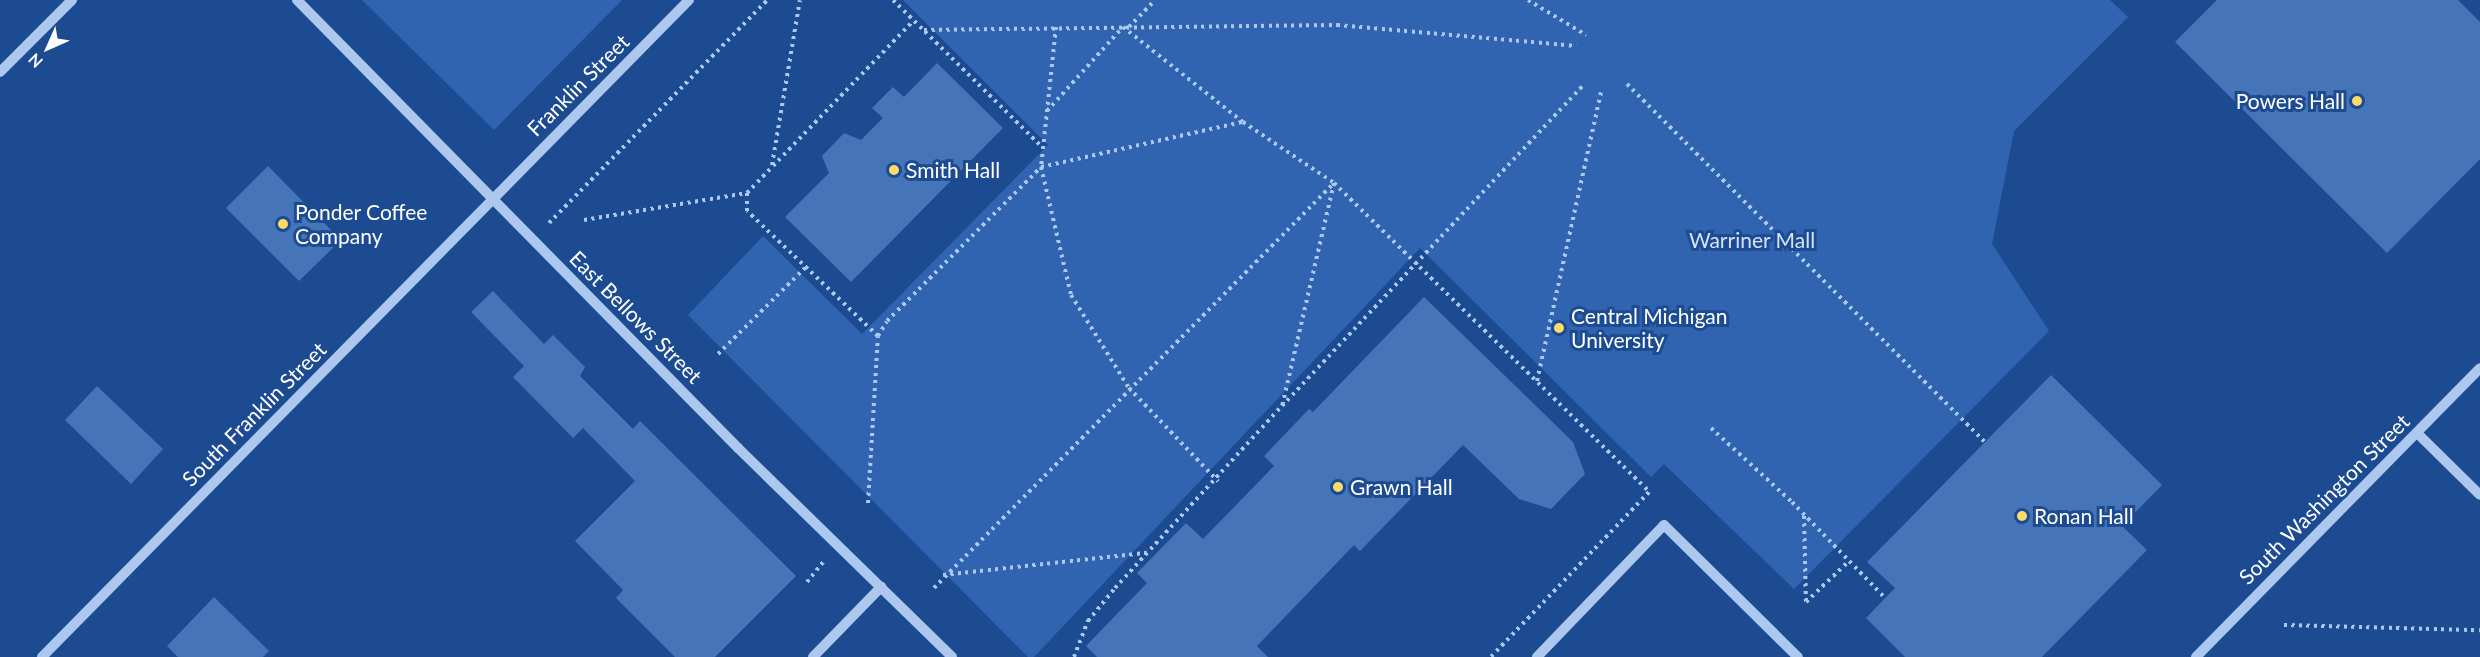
<!DOCTYPE html>
<html>
<head>
<meta charset="utf-8">
<style>
	body { margin:0 }
	#map { position:relative; width:2480px; height:657px; overflow:hidden; background:#1c4b92; font-family:Lato,sans-serif }
	div>[style] { position:absolute }
	.green>* { inset:0; background:#3064b0 }
	.building>* { inset:0; background:#4574b9 }
	.path>* { height:4px; margin-top:-2px; transform-origin:0; background:repeating-linear-gradient(90deg,#adc8ee 0 3px,transparent 0 7.5px) }
	.minor>* { height:10px; margin:-5px; padding:0 5px; transform-origin:5px; border-radius:5px; background:#adc8ee }
	.dots>* { width:16px; height:16px; translate:-50% -50%; box-sizing:border-box; border:3px solid #1c4b92; border-radius:50% }
	span { translate:-50% -50%; white-space:nowrap; text-align:center; line-height:1.15; -webkit-text-stroke:6px #1c4b92; paint-order:stroke }
	.street-label { font-size:21px; color:#fff }
	.poi-label { font-size:21px; color:#fff }
	.right { translate:-100% -50%; text-align:right }
	.left { translate:0 -50%; text-align:left }
	.park-label { font-size:21px; color:#d3e3fa }
	.north { position:absolute; left:18px; top:18px; width:60px; height:60px; -webkit-text-stroke:4px #1c4b92; paint-order:stroke; rotate:225deg; font-size:16px; font-weight:700; line-height:24px; text-align:center; color:#fff }
	.north::after { content:''; display:block; margin:auto; width:21px; height:27px; background:#fff; clip-path:polygon(50% 0,100% 100%,50% 72%,0 100%) }
</style>
</head>
<body>
<div id="map">
	<div class="green">
		<div style="clip-path:polygon(362px 0,622px 0,494px 130px)"></div>
		<div style="clip-path:polygon(903px 0,2110px 0,2128px 17px,2014px 131px,1992px 244px,2049px 331px,1794px 589px,1664px 464px,1651px 477px,1420px 248px,1034px 657px,1028px 657px,688px 315px,763px 236px,862px 334px,1048px 145px)"></div>
	</div>
	<div class="building">
		<div style="clip-path:polygon(2217px 0,2458px 0,2480px 22px,2480px 159px,2387px 253px,2175px 42px)"></div>
		<div style="clip-path:polygon(937px 63px,1003px 128px,851px 282px,785px 217px,829px 173px,822px 156px,844px 133px,861px 140px,883px 118px,872px 108px,893px 87px,904px 97px)"></div>
		<div style="clip-path:polygon(268px 166px,341px 240px,299px 281px,226px 208px)"></div>
		<div style="clip-path:polygon(493px 291px,544px 344px,553px 335px,585px 367px,580px 376px,633px 429px,640px 421px,796px 576px,715px 657px,675px 657px,616px 598px,623px 590px,575px 541px,635px 481px,583px 428px,573px 438px,513px 377px,524px 366px,471px 312px)"></div>
		<div style="clip-path:polygon(1424px 297px,1573px 442px,1585px 474px,1551px 509px,1519px 499px,1463px 445px,1360px 551px,1354px 545px,1257px 646px,1268px 657px,1097px 657px,1086px 646px,1147px 583px,1137px 573px,1186px 523px,1203px 539px,1274px 466px,1264px 456px,1309px 409px,1313px 412px)"></div>
		<div style="clip-path:polygon(2051px 375px,2162px 485px,2122px 526px,2147px 550px,2042px 657px,1905px 657px,1866px 618px,1895px 588px,1867px 562px)"></div>
		<div style="clip-path:polygon(97px 386px,163px 449px,131px 484px,65px 420px)"></div>
		<div style="clip-path:polygon(214px 597px,269px 651px,263px 657px,178px 657px,167px 646px)"></div>
	</div>
	<div class="path">
		<div style="left:893px;top:0;width:209px;rotate:44.6deg"></div>
		<div style="left:1528px;top:0;width:68px;rotate:31.1deg"></div>
		<div style="left:1056px;top:27px;width:141px;rotate:96.1deg"></div>
		<div style="left:1041px;top:167px;width:131px;rotate:76.8deg"></div>
		<div style="left:1071px;top:295px;width:110px;rotate:58.1deg"></div>
		<div style="left:1129px;top:388px;width:129px;rotate:46.3deg"></div>
		<div style="left:1129px;top:27px;width:37px;rotate:-46deg"></div>
		<div style="left:924px;top:30px;width:413px;rotate:-0.7deg"></div>
		<div style="left:1337px;top:25px;width:240px;rotate:5deg"></div>
		<div style="left:1627px;top:84px;width:506px;rotate:45deg"></div>
		<div style="left:1047px;top:111px;width:113px;rotate:-47.9deg"></div>
		<div style="left:1123px;top:27px;width:153px;rotate:38.4deg"></div>
		<div style="left:1243px;top:122px;width:110px;rotate:33.8deg"></div>
		<div style="left:1334px;top:183px;width:441px;rotate:44.4deg"></div>
		<div style="left:1649px;top:492px;width:228px;rotate:133.8deg"></div>
		<div style="left:772px;top:165px;width:167px;rotate:-80.4deg"></div>
		<div style="left:1334px;top:183px;width:229px;rotate:103.1deg"></div>
		<div style="left:1282px;top:406px;width:440px;rotate:-46.8deg"></div>
		<div style="left:584px;top:220px;width:165px;rotate:-9.4deg"></div>
		<div style="left:549px;top:223px;width:312px;rotate:-45.6deg"></div>
		<div style="left:878px;top:336px;width:181px;rotate:-136.3deg"></div>
		<div style="left:747px;top:211px;width:18px;rotate:-90deg"></div>
		<div style="left:747px;top:193px;width:240px;rotate:-46deg"></div>
		<div style="left:718px;top:354px;width:122px;rotate:-44.7deg"></div>
		<div style="left:1537px;top:381px;width:296px;rotate:-77.5deg"></div>
		<div style="left:1711px;top:428px;width:110px;rotate:42.4deg"></div>
		<div style="left:1792px;top:502px;width:134px;rotate:45.9deg"></div>
		<div style="left:868px;top:503px;width:167px;rotate:-86.6deg"></div>
		<div style="left:878px;top:336px;width:17px;rotate:-59deg"></div>
		<div style="left:887px;top:321px;width:218px;rotate:-45deg"></div>
		<div style="left:1041px;top:167px;width:206px;rotate:-12.6deg"></div>
		<div style="left:1804px;top:516px;width:86px;rotate:88.7deg"></div>
		<div style="left:1806px;top:602px;width:59px;rotate:-43.6deg"></div>
		<div style="left:943px;top:575px;width:205px;rotate:-6.2deg"></div>
		<div style="left:807px;top:582px;width:26px;rotate:-51deg"></div>
		<div style="left:934px;top:588px;width:569px;rotate:-45.36deg"></div>
		<div style="left:2284px;top:625px;width:196px;rotate:1.5deg"></div>
		<div style="left:1074px;top:657px;width:39px;rotate:-69deg"></div>
		<div style="left:1088px;top:621px;width:43px;rotate:-50.7deg"></div>
		<div style="left:1115px;top:588px;width:247px;rotate:-47.5deg"></div>
	</div>
	<div class="minor">
		<div style="left:297px;top:0;width:629px;rotate:45.45deg"></div>
		<div style="left:738px;top:448px;width:299px;rotate:44.3deg"></div>
		<div style="left:0;top:72px;width:102px;rotate:-45deg"></div>
		<div style="left:2417px;top:433px;width:88px;rotate:44.5deg"></div>
		<div style="left:42px;top:657px;width:922px;rotate:-45.44deg"></div>
		<div style="left:813px;top:657px;width:98px;rotate:-45.8deg"></div>
		<div style="left:1537px;top:657px;width:183px;rotate:-46.1deg"></div>
		<div style="left:1664px;top:525px;width:188px;rotate:44.6deg"></div>
		<div style="left:2196px;top:657px;width:405px;rotate:-45.5deg"></div>
	</div>
	<div class="dots">
		<div style="left:2357px;top:101px;background:#feda6b"></div>
		<div style="left:894px;top:170px;background:#feda6b"></div>
		<div style="left:283px;top:224px;background:#feda6b"></div>
		<div style="left:1559px;top:328px;background:#feda6b"></div>
		<div style="left:1338px;top:487px;background:#feda6b"></div>
		<div style="left:2022px;top:516px;background:#feda6b"></div>
	</div>
	<div class="street-label">
		<span style="left:578px;top:85px;rotate:-45deg">Franklin Street</span>
		<span style="left:636px;top:317px;rotate:45deg">East Bellows Street</span>
		<span style="left:254px;top:414px;rotate:-45deg">South Franklin Street</span>
		<span style="left:2324px;top:499px;rotate:-45deg">South Washington Street</span>
	</div>
	<div class="poi-label">
		<span class="right" style="left:2345px;top:101px">Powers Hall</span>
		<span class="left" style="left:906px;top:170px">Smith Hall</span>
		<span class="left" style="left:295px;top:224px">Ponder Coffee<br>Company</span>
		<span class="left" style="left:1571px;top:328px">Central Michigan<br>University</span>
		<span class="left" style="left:1350px;top:487px">Grawn Hall</span>
		<span class="left" style="left:2034px;top:516px">Ronan Hall</span>
	</div>
	<div class="park-label">
		<span style="left:1752px;top:240px">Warriner Mall</span>
	</div>
	<div class="north">N</div>
</div>
</body>
</html>
